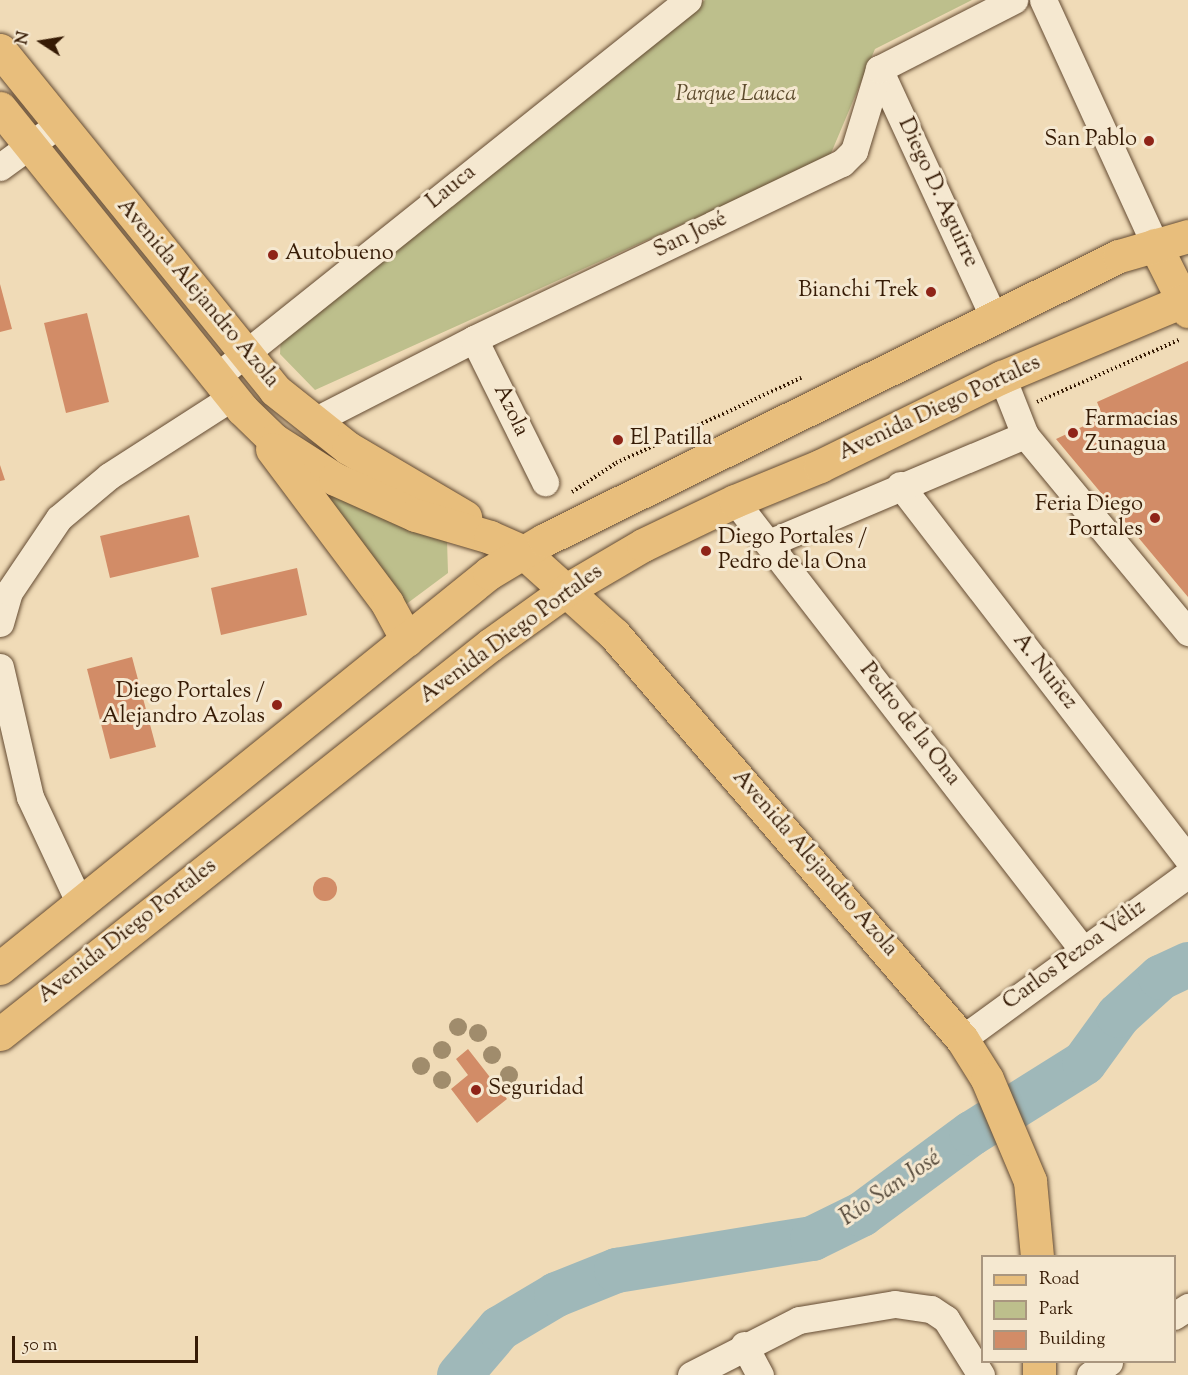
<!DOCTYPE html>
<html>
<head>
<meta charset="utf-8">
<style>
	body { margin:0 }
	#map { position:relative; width:1188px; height:1375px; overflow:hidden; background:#f0dbb7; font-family:"Sorts Mill Goudy",serif }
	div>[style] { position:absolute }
	.green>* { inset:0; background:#bdbf8c }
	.river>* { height:45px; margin:-22.5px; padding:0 22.5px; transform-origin:22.5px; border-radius:22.5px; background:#9fb8b9 }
	.building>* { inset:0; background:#d28c67 }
	.round { border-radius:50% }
	.path>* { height:4px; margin-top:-2px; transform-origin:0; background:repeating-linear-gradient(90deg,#361b05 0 1.5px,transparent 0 4.5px) }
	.roads { filter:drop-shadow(0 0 2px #644b32) drop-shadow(0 0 2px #644b32) }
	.minor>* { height:27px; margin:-13.5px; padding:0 13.5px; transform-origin:13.5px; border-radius:13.5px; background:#f5e8d0 }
	.major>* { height:33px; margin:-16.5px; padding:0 16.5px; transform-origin:16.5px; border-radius:16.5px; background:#e8be7c }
	.trees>* { width:18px; height:18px; margin:-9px; border-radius:50%; background:#a08c6c }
	.dots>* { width:16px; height:16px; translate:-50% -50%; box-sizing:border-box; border:3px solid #f5e8d0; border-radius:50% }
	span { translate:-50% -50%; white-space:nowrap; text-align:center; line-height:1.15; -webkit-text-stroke:6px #f5e8d0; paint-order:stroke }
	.park-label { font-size:22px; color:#5e4c2e; font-style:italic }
	.poi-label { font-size:22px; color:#361b05 }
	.right { translate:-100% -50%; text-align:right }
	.left { translate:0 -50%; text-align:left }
	.street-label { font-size:22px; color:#361b05 }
	.water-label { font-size:24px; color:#564a3b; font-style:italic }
	.legend { position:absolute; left:981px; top:1255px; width:195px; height:108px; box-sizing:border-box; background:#f5e8d0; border:2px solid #a9967f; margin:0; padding:8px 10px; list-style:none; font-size:18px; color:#361b05 }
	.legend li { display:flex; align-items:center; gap:12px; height:30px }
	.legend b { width:30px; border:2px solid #a9967f }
	.north { position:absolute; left:12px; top:12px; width:60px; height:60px; -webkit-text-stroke:4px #f5e8d0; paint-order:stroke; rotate:282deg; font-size:16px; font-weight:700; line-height:24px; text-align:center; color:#361b05 }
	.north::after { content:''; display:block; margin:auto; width:21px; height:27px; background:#361b05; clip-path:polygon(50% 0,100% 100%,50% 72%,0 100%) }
	.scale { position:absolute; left:12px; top:1336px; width:186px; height:27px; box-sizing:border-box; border:3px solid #361b05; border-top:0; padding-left:8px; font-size:18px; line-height:21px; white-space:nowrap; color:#361b05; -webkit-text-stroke:4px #f5e8d0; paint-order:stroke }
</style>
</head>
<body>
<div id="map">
	<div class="green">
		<div style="clip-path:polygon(705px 0,972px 0,875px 49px,829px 158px,315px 390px,280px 354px,281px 335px)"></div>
		<div style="clip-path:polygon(320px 488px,447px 540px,448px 573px,405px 605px)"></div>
	</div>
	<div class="river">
		<div style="left:459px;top:1375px;width:62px;rotate:-49.6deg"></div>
		<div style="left:499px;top:1328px;width:66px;rotate:-30.8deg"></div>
		<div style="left:556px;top:1294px;width:65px;rotate:-21.8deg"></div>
		<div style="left:616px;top:1270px;width:199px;rotate:-9.3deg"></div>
		<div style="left:812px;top:1238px;width:55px;rotate:-26.1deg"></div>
		<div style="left:861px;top:1214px;width:137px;rotate:-36.4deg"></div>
		<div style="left:971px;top:1133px;width:133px;rotate:-32.1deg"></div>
		<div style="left:1084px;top:1062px;width:58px;rotate:-54.1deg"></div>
		<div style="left:1118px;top:1015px;width:57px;rotate:-42.1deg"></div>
		<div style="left:1160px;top:977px;width:31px;rotate:-25deg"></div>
	</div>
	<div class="building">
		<div style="clip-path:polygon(0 284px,12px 329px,0 332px)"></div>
		<div style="clip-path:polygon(87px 313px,109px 402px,66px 413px,44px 323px)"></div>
		<div style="clip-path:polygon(1188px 361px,1188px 597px,1056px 439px,1103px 417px,1097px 402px)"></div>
		<div style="clip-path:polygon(0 465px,5px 480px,0 481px)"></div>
		<div style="clip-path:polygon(189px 515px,199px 557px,110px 578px,100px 536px)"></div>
		<div style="clip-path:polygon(297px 568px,307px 615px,221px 635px,211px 588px)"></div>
		<div style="clip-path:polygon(132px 657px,156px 747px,110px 759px,87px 669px)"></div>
		<div class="round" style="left:313px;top:877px;width:24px;height:24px"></div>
		<div style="clip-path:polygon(468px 1049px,507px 1099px,477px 1123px,451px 1089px,468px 1075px,456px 1059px)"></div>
	</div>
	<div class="path">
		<div style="left:1037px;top:402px;width:157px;rotate:-23.6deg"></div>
		<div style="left:572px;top:492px;width:53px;rotate:-33.4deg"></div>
		<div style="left:616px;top:463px;width:204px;rotate:-24.7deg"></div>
	</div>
	<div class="roads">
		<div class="minor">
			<div style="left:1043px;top:0;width:269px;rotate:65.4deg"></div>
			<div style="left:879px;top:69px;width:274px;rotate:65.2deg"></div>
			<div style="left:0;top:167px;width:73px;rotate:-36.1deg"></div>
			<div style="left:474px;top:339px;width:160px;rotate:63.6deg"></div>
			<div style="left:216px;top:377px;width:604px;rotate:-38.62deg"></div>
			<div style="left:1002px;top:377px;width:62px;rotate:68.4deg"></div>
			<div style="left:1025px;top:435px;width:256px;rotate:50.4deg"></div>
			<div style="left:312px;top:422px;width:182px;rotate:-27.1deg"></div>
			<div style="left:474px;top:339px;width:408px;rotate:-25.6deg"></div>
			<div style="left:842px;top:163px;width:17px;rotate:-45deg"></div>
			<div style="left:854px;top:151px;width:86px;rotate:-73deg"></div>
			<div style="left:879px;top:69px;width:152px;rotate:-27.1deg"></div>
			<div style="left:900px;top:485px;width:472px;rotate:52.4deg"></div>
			<div style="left:735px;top:501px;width:568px;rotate:52.22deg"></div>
			<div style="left:769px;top:543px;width:278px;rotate:-22.9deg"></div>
			<div style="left:0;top:623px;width:32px;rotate:-74deg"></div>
			<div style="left:9px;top:592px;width:89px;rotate:-56deg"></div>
			<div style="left:59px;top:518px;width:65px;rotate:-40deg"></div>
			<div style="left:109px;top:476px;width:146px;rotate:-32.7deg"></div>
			<div style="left:0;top:667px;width:133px;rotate:77deg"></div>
			<div style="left:30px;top:797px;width:120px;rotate:64.9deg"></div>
			<div style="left:962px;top:1039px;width:280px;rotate:-36.1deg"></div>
			<div style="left:1174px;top:1316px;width:17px;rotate:-33deg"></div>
			<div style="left:744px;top:1345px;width:34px;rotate:62deg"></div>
			<div style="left:691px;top:1375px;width:121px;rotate:-27deg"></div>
			<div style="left:799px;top:1320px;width:97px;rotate:-9.5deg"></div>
			<div style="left:895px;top:1304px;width:36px;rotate:8deg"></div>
			<div style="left:931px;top:1309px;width:18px;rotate:34deg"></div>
			<div style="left:946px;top:1319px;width:66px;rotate:58deg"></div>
			<div style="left:1090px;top:1375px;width:23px;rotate:-34deg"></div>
		</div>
		<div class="major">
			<div style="left:0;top:50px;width:437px;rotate:51deg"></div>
			<div style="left:275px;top:390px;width:93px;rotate:38.5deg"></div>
			<div style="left:348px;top:448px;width:136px;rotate:30.5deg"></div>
			<div style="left:0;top:108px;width:386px;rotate:51.2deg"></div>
			<div style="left:242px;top:409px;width:45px;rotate:44.1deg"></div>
			<div style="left:274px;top:440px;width:72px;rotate:32.6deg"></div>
			<div style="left:335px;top:479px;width:88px;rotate:24.2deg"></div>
			<div style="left:415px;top:515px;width:78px;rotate:16.3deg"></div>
			<div style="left:490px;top:537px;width:36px;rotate:24deg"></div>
			<div style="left:523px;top:552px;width:122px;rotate:42deg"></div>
			<div style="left:614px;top:634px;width:534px;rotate:49.33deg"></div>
			<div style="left:962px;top:1039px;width:47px;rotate:58deg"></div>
			<div style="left:987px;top:1079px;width:111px;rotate:67.1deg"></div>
			<div style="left:1030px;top:1181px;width:75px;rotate:84.7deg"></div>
			<div style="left:1155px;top:245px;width:74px;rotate:63.4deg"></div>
			<div style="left:272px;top:449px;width:192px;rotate:53.2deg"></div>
			<div style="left:387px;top:603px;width:42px;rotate:61.6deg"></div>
			<div style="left:0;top:968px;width:629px;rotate:-38.93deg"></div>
			<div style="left:489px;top:573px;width:64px;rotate:-31deg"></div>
			<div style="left:544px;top:540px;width:641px;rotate:-26.29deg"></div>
			<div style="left:1119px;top:256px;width:72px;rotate:-16.2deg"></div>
			<div style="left:0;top:1034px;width:626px;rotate:-38.45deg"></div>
			<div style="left:490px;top:645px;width:96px;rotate:-35.7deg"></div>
			<div style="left:568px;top:589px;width:87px;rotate:-30.4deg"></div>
			<div style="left:643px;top:545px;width:102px;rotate:-25.6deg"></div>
			<div style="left:735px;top:501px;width:92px;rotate:-22.4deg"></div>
			<div style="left:820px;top:466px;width:203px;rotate:-26.1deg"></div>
			<div style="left:1002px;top:377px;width:202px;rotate:-22.8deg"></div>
			<div style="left:1039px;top:1375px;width:13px;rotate:-90deg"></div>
		</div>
	</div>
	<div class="trees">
		<div style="left:458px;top:1027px"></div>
		<div style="left:478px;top:1033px"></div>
		<div style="left:442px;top:1050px"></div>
		<div style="left:492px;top:1055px"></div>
		<div style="left:421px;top:1066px"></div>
		<div style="left:509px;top:1075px"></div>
		<div style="left:442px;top:1080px"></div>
	</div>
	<div class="dots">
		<div style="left:1149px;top:141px;background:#8f2418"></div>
		<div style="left:273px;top:255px;background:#8f2418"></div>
		<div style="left:931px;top:292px;background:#8f2418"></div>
		<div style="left:1073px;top:433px;background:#8f2418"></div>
		<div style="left:618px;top:440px;background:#8f2418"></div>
		<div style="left:1155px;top:518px;background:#8f2418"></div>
		<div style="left:706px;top:551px;background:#8f2418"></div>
		<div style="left:277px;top:705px;background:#8f2418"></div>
		<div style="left:476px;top:1090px;background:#8f2418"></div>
	</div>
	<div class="park-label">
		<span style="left:736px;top:96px">Parque Lauca</span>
	</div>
	<div class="poi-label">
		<span class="right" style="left:1137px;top:141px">San Pablo</span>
		<span class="left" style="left:285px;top:255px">Autobueno</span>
		<span class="right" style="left:919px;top:292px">Bianchi Trek</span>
		<span class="left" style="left:1085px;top:433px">Farmacias<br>Zunagua</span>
		<span class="left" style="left:630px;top:440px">El Patilla</span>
		<span class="right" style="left:1143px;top:518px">Feria Diego<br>Portales</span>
		<span class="left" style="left:718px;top:551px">Diego Portales /<br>Pedro de la Ona</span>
		<span class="right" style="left:265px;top:705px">Diego Portales /<br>Alejandro Azolas</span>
		<span class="left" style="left:488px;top:1090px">Seguridad</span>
	</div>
	<div class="street-label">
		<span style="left:452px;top:188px;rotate:-39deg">Lauca</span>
		<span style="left:937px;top:193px;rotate:65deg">Diego D. Aguirre</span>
		<span style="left:691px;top:236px;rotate:-26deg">San José</span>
		<span style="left:197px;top:294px;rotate:50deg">Avenida Alejandro Azola</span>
		<span style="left:940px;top:409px;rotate:-25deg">Avenida Diego Portales</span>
		<span style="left:510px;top:411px;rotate:64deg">Azola</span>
		<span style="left:512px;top:635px;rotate:-36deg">Avenida Diego Portales</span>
		<span style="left:1044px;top:672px;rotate:52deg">A. Nuñez</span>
		<span style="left:909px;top:725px;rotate:52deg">Pedro de la Ona</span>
		<span style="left:814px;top:864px;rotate:49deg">Avenida Alejandro Azola</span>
		<span style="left:128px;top:932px;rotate:-38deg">Avenida Diego Portales</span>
		<span style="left:1075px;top:956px;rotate:-36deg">Carlos Pezoa Véliz</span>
	</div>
	<div class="water-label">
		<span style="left:891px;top:1189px;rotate:-34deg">Río San José</span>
	</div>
	<ul class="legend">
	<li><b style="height:8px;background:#e8be7c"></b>Road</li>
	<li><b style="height:16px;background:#bdbf8c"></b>Park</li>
	<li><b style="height:16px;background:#d28c67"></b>Building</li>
	</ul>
	<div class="north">N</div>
	<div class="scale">50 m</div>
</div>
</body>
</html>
